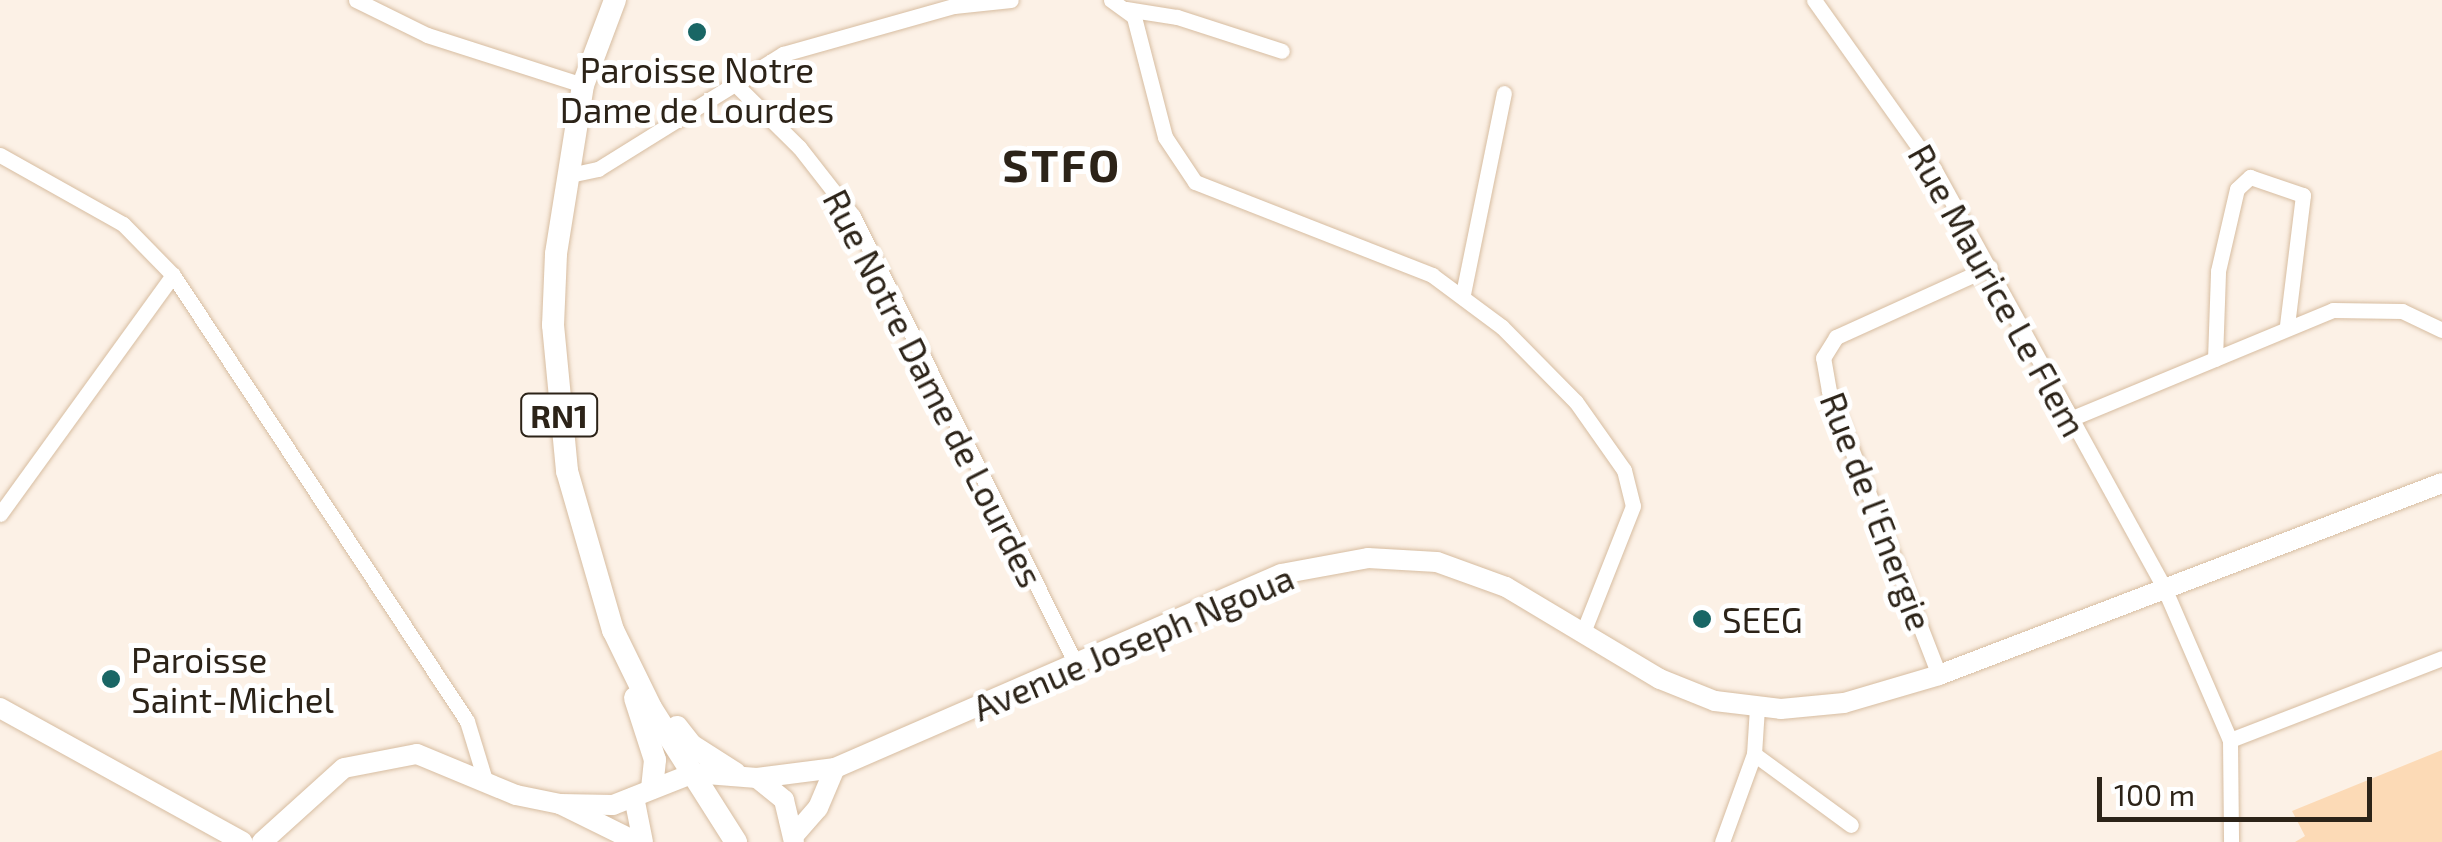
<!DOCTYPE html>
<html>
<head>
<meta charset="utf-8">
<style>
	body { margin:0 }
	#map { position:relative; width:2442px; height:842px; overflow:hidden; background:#fcf1e6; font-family:"Exo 2",sans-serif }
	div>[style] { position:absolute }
	.green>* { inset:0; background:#fcdab6 }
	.roads { filter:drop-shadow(0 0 2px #d7bda1) drop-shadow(0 0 2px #d7bda1) }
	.street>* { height:15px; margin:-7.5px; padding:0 7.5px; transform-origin:7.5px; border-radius:7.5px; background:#fff }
	.secondary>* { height:20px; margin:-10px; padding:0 10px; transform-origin:10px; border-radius:10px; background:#fff }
	.primary>* { height:22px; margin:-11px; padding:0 11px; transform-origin:11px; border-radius:11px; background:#fff }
	.dots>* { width:28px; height:28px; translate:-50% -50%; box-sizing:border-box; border:5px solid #fff; border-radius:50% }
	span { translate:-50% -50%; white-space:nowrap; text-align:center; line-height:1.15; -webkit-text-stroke:10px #fff; paint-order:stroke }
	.shield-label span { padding:2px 8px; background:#fff; border:2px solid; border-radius:8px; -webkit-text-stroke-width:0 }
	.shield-label { font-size:32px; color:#2c2318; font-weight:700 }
	.poi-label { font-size:35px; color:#2c2318 }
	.left { translate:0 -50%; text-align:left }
	.street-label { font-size:35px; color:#2c2318 }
	.district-label { font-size:45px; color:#2c2318; font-weight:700; letter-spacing:2.5px }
	.scale { position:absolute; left:2097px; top:777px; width:275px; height:45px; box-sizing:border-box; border:5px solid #2c2318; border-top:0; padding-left:12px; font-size:30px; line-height:35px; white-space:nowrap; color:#2c2318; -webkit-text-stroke:8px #fff; paint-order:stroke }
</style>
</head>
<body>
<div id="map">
	<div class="green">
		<div style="clip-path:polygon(2442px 750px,2442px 842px,2295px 842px,2305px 836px,2292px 811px)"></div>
	</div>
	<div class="roads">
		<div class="street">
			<div style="left:356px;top:0;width:79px;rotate:26.2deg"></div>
			<div style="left:427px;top:35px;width:164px;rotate:17.8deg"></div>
			<div style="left:1111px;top:0;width:29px;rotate:36deg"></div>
			<div style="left:1134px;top:17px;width:124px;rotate:75.5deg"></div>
			<div style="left:1165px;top:137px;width:54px;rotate:56.3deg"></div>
			<div style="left:1195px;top:182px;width:255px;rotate:21.4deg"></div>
			<div style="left:1432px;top:275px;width:87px;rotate:36.6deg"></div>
			<div style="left:1502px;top:327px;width:105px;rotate:45.4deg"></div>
			<div style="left:1576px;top:402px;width:83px;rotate:54.8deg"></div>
			<div style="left:1624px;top:470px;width:37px;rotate:76deg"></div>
			<div style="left:1633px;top:506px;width:136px;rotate:111.6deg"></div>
			<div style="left:1814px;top:0;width:207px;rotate:54.6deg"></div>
			<div style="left:1934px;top:169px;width:480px;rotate:61.2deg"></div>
			<div style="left:2165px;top:590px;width:163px;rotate:66.6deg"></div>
			<div style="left:2230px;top:740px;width:102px;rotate:89.4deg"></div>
			<div style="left:1126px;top:9px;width:52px;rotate:8.9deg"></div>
			<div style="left:1177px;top:17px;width:110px;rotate:17.9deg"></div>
			<div style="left:733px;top:82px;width:93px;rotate:44.6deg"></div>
			<div style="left:799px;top:147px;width:88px;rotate:52deg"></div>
			<div style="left:853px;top:216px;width:500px;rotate:63.54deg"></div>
			<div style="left:0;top:155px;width:141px;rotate:29.3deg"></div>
			<div style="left:123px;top:224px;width:71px;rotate:45.6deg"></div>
			<div style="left:173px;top:275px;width:534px;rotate:56.61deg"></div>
			<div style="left:467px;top:721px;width:65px;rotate:73deg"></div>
			<div style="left:565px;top:176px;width:34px;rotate:-12deg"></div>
			<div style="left:598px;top:169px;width:218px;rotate:-31.9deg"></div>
			<div style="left:783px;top:54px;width:178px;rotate:-15.7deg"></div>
			<div style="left:954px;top:6px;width:57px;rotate:-6deg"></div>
			<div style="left:1463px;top:294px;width:205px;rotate:-78.5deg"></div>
			<div style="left:2215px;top:359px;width:88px;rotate:-88deg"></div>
			<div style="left:2218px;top:271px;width:84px;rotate:-77deg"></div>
			<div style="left:2237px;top:189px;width:18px;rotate:-43deg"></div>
			<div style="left:2250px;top:177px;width:56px;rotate:18.8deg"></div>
			<div style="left:2303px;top:195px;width:132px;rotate:97deg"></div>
			<div style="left:2070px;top:419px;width:285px;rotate:-22.5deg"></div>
			<div style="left:2333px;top:310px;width:69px;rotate:0.8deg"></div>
			<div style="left:2402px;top:311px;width:44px;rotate:25.4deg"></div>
			<div style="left:0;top:514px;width:295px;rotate:-54.1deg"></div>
			<div style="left:1939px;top:675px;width:305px;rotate:-111.2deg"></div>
			<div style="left:1829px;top:391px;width:34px;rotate:-100deg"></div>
			<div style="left:1823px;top:358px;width:25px;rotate:-58deg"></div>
			<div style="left:1836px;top:337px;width:169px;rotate:-24.4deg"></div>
			<div style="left:2230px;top:740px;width:227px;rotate:-21.1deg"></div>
			<div style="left:1754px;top:754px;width:120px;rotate:36.2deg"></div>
			<div style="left:1722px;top:842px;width:94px;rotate:-70deg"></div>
			<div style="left:1754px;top:754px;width:46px;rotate:-86.3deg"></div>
		</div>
		<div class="secondary">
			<div style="left:0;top:708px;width:277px;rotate:28.9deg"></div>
			<div style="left:757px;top:778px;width:35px;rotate:39deg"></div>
			<div style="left:784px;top:800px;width:43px;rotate:76.6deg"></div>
			<div style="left:634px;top:797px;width:46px;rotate:78.7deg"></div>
			<div style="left:560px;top:804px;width:53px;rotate:1.1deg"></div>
			<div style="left:613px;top:805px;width:87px;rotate:-21.6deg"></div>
			<div style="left:694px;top:773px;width:63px;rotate:4.5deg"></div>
			<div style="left:757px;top:778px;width:79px;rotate:-7.3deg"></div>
			<div style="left:835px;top:768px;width:486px;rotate:-23.5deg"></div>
			<div style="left:1281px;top:574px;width:88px;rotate:-10.4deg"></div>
			<div style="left:1368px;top:558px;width:69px;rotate:3.3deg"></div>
			<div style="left:1437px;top:562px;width:73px;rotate:19.9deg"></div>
			<div style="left:1506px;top:587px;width:179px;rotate:30.9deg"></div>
			<div style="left:1660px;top:679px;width:59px;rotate:21.8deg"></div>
			<div style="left:1715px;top:701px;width:66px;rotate:6.9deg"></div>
			<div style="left:1781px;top:709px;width:63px;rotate:-5.4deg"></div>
			<div style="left:1844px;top:703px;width:99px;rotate:-16.4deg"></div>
			<div style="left:1939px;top:675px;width:538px;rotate:-20.89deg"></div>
			<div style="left:796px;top:833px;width:33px;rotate:-49deg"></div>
			<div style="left:818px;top:808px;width:43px;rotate:-67deg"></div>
			<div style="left:262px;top:842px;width:110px;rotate:-42.1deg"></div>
			<div style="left:344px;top:768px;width:74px;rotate:-10.9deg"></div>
			<div style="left:417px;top:754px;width:107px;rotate:22.5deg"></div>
			<div style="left:516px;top:795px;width:45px;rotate:11.6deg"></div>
			<div style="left:560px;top:804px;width:86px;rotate:26.3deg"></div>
		</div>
		<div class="primary">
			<div style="left:615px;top:0;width:91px;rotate:110.6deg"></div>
			<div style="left:583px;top:85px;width:171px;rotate:99.1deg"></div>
			<div style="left:556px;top:254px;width:71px;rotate:92.4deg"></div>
			<div style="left:553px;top:325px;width:147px;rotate:84.5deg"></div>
			<div style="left:567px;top:471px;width:166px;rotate:73.9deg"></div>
			<div style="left:613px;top:630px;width:87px;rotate:64deg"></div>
			<div style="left:651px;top:708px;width:159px;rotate:57.6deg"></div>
			<div style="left:635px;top:698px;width:65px;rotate:72.1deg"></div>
			<div style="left:655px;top:760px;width:28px;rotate:96deg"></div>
			<div style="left:677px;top:727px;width:23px;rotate:52deg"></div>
			<div style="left:691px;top:745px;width:52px;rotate:32.5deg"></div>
		</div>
	</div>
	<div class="dots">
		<div style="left:697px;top:32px;background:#196665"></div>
		<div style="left:1702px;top:619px;background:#196665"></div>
		<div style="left:111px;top:679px;background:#196665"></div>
	</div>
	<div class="shield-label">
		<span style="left:559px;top:415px">RN1</span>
	</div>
	<div class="poi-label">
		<span style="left:697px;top:89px">Paroisse Notre<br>Dame de Lourdes</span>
		<span class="left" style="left:1722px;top:619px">SEEG</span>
		<span class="left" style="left:131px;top:679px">Paroisse<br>Saint-Michel</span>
	</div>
	<div class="street-label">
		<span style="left:1998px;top:290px;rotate:61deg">Rue Maurice Le Flem</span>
		<span style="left:934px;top:388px;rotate:63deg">Rue Notre Dame de Lourdes</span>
		<span style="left:1877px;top:511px;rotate:69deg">Rue de l'Energie</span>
		<span style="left:1133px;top:642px;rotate:-23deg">Avenue Joseph Ngoua</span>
	</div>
	<div class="district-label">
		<span style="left:1062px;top:165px">STFO</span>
	</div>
	<div class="scale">100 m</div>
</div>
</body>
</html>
